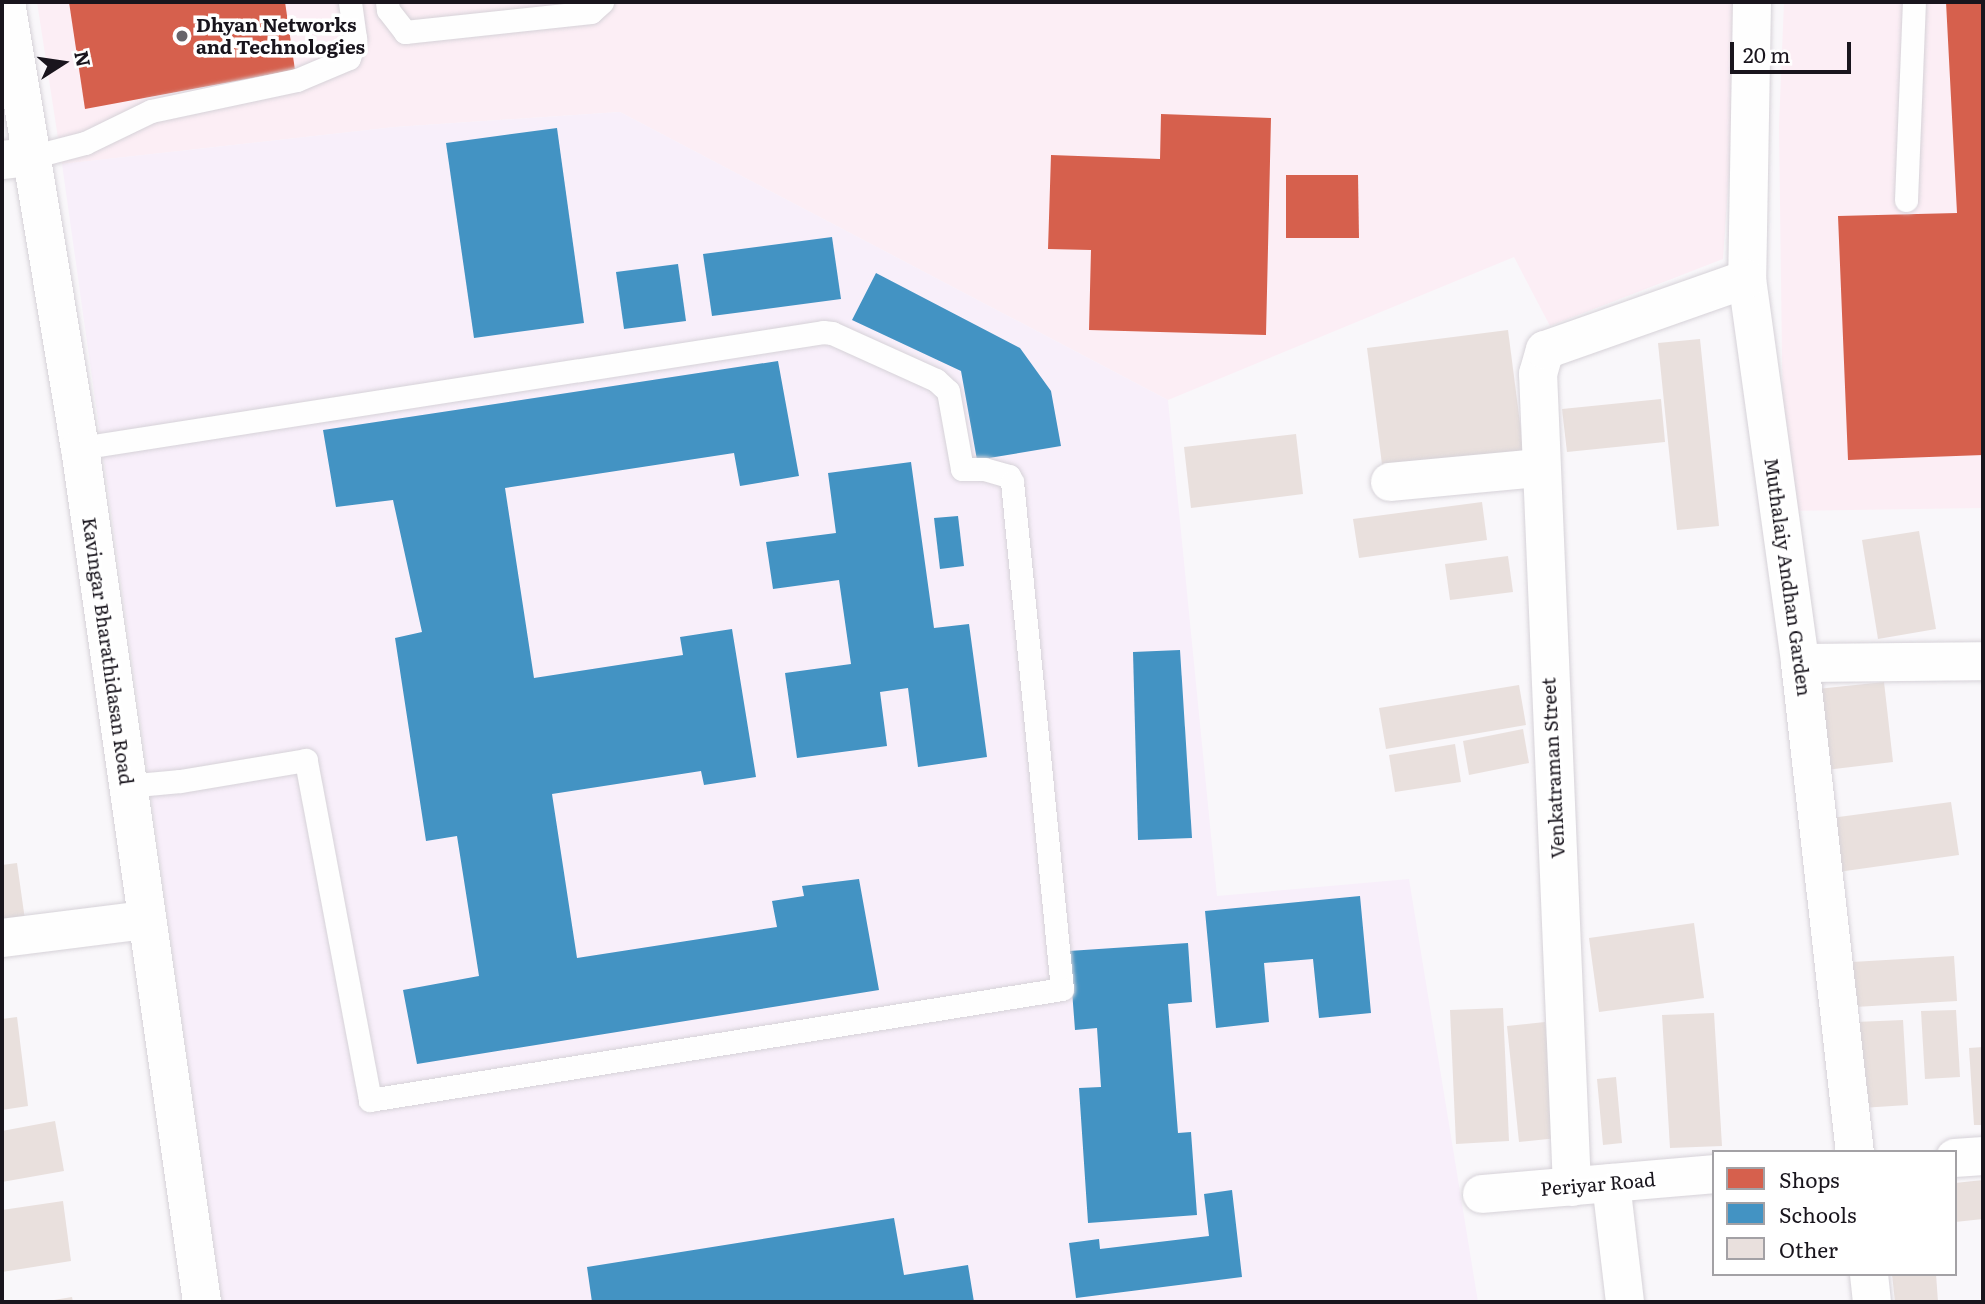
<!DOCTYPE html>
<html>
<head>
<meta charset="utf-8">
<style>
	body { margin:0 }
	#map { position:relative; width:1985px; height:1304px; overflow:hidden; background:#f9f7fa; font-family:Literata,serif }
	div>[style] { position:absolute }
	.commercial>* { inset:0; background:#fceef5 }
	.education>* { inset:0; background:#f8effa }
	.shops>* { inset:0; background:#d6604d }
	.schools>* { inset:0; background:#4393c3 }
	.building>* { inset:0; background:#e9e0dd }
	.roads { filter:drop-shadow(0 0 2px #d6d2d8) drop-shadow(0 0 2px #d6d2d8) }
	.service>* { height:23px; margin:-11.5px; padding:0 11.5px; transform-origin:11.5px; border-radius:11.5px; background:#fefefe }
	.minor>* { height:38px; margin:-19px; padding:0 19px; transform-origin:19px; border-radius:19px; background:#fefefe }
	.secondary>* { height:38px; margin:-19px; padding:0 19px; transform-origin:19px; border-radius:19px; background:#fefefe }
	.dots>* { width:19px; height:19px; translate:-50% -50%; box-sizing:border-box; border:4px solid #fff; border-radius:50% }
	span { translate:-50% -50%; white-space:nowrap; text-align:center; line-height:1.15; -webkit-text-stroke:7px #fff; paint-order:stroke }
	.poi-label { font-size:19px; color:#19151d; font-weight:700 }
	.left { translate:0 -50%; text-align:left }
	.street-label { font-size:19px; color:#19151d }
	.frame { position:absolute; inset:0; border:4px solid #19151d; pointer-events:none }
	.legend { position:absolute; left:1712px; top:1150px; width:245px; height:126px; box-sizing:border-box; background:#fff; border:2px solid #a3a1a5; margin:0; padding:9px 12px; list-style:none; font-size:21px; color:#19151d }
	.legend li { display:flex; align-items:center; gap:14px; height:35px }
	.legend b { width:35px; border:2px solid #a3a1a5 }
	.north { position:absolute; left:28px; top:28px; width:70px; height:70px; -webkit-text-stroke:5px #fff; paint-order:stroke; rotate:78deg; font-size:19px; font-weight:700; line-height:28px; text-align:center; color:#19151d }
	.north::after { content:''; display:block; margin:auto; width:24px; height:32px; background:#19151d; clip-path:polygon(50% 0,100% 100%,50% 72%,0 100%) }
	.scale { position:absolute; left:1730px; top:42px; width:121px; height:32px; box-sizing:border-box; border:4px solid #19151d; border-top:0; padding-left:9px; font-size:21px; line-height:24px; white-space:nowrap; color:#19151d; -webkit-text-stroke:5px #fff; paint-order:stroke }
</style>
</head>
<body>
<div id="map">
	<div class="commercial">
		<div style="clip-path:polygon(37px 2px,1741px 2px,1723px 259px,1550px 326px,1514px 257px,1168px 400px,620px 112px,395px 127px,62px 164px)"></div>
		<div style="clip-path:polygon(1784px 2px,1983px 2px,1983px 508px,1784px 511px,1779px 126px)"></div>
	</div>
	<div class="education">
		<div style="clip-path:polygon(620px 112px,1168px 400px,1217px 896px,1409px 879px,1478px 1302px,222px 1302px,62px 164px,395px 127px)"></div>
	</div>
	<div class="shops">
		<div style="clip-path:polygon(69px 2px,285px 2px,295px 70px,85px 109px)"></div>
		<div style="clip-path:polygon(1946px 2px,1983px 2px,1983px 455px,1848px 460px,1838px 216px,1957px 213px)"></div>
		<div style="clip-path:polygon(1161px 114px,1271px 118px,1266px 335px,1089px 330px,1091px 250px,1048px 249px,1051px 155px,1160px 159px)"></div>
		<div style="clip-path:polygon(1286px 175px,1358px 175px,1359px 238px,1286px 238px)"></div>
	</div>
	<div class="schools">
		<div style="clip-path:polygon(557px 128px,584px 323px,474px 338px,446px 143px)"></div>
		<div style="clip-path:polygon(832px 237px,841px 299px,712px 316px,703px 254px)"></div>
		<div style="clip-path:polygon(678px 264px,686px 321px,624px 329px,616px 272px)"></div>
		<div style="clip-path:polygon(876px 273px,1020px 348px,1051px 391px,1061px 446px,977px 460px,961px 371px,852px 320px)"></div>
		<div style="clip-path:polygon(778px 361px,799px 476px,740px 486px,734px 453px,505px 488px,534px 678px,683px 655px,680px 637px,732px 629px,756px 777px,704px 785px,701px 771px,552px 794px,577px 958px,777px 927px,772px 901px,804px 896px,802px 886px,859px 879px,879px 990px,417px 1064px,403px 990px,479px 976px,457px 836px,426px 841px,395px 638px,422px 632px,393px 500px,336px 507px,323px 430px)"></div>
		<div style="clip-path:polygon(911px 462px,934px 628px,969px 624px,987px 757px,918px 767px,908px 688px,880px 692px,887px 746px,797px 758px,785px 673px,851px 664px,839px 580px,773px 589px,766px 542px,836px 533px,828px 473px)"></div>
		<div style="clip-path:polygon(958px 516px,964px 566px,940px 569px,934px 518px)"></div>
		<div style="clip-path:polygon(1180px 650px,1192px 838px,1138px 840px,1133px 652px)"></div>
		<div style="clip-path:polygon(1360px 896px,1371px 1013px,1319px 1018px,1313px 959px,1264px 963px,1269px 1022px,1216px 1028px,1205px 911px)"></div>
		<div style="clip-path:polygon(1188px 943px,1192px 1002px,1168px 1004px,1178px 1133px,1191px 1132px,1197px 1215px,1088px 1223px,1079px 1088px,1101px 1087px,1097px 1028px,1075px 1030px,1069px 951px)"></div>
		<div style="clip-path:polygon(1232px 1190px,1242px 1277px,1076px 1298px,1069px 1243px,1099px 1239px,1100px 1249px,1209px 1236px,1204px 1194px)"></div>
		<div style="clip-path:polygon(894px 1218px,904px 1275px,968px 1265px,974px 1302px,592px 1302px,587px 1267px)"></div>
	</div>
	<div class="building">
		<div style="clip-path:polygon(1508px 330px,1524px 454px,1383px 472px,1367px 348px)"></div>
		<div style="clip-path:polygon(1700px 339px,1719px 526px,1677px 530px,1658px 343px)"></div>
		<div style="clip-path:polygon(1661px 399px,1665px 442px,1567px 452px,1562px 409px)"></div>
		<div style="clip-path:polygon(1296px 434px,1303px 494px,1191px 508px,1184px 447px)"></div>
		<div style="clip-path:polygon(1482px 502px,1487px 540px,1359px 558px,1353px 519px)"></div>
		<div style="clip-path:polygon(1919px 531px,1936px 629px,1878px 639px,1862px 540px)"></div>
		<div style="clip-path:polygon(1508px 556px,1513px 592px,1450px 600px,1445px 564px)"></div>
		<div style="clip-path:polygon(1884px 682px,1893px 762px,1826px 770px,1817px 689px)"></div>
		<div style="clip-path:polygon(1519px 685px,1526px 725px,1386px 749px,1379px 708px)"></div>
		<div style="clip-path:polygon(1523px 729px,1529px 763px,1469px 775px,1463px 741px)"></div>
		<div style="clip-path:polygon(1455px 744px,1461px 782px,1395px 792px,1389px 755px)"></div>
		<div style="clip-path:polygon(1951px 802px,1959px 855px,1838px 872px,1831px 818px)"></div>
		<div style="clip-path:polygon(17px 863px,25px 920px,2px 923px,2px 865px)"></div>
		<div style="clip-path:polygon(1694px 923px,1704px 998px,1599px 1012px,1589px 938px)"></div>
		<div style="clip-path:polygon(1954px 956px,1957px 1001px,1855px 1007px,1852px 962px)"></div>
		<div style="clip-path:polygon(1503px 1008px,1509px 1141px,1456px 1144px,1450px 1010px)"></div>
		<div style="clip-path:polygon(1956px 1010px,1960px 1077px,1925px 1079px,1921px 1011px)"></div>
		<div style="clip-path:polygon(1714px 1013px,1722px 1146px,1670px 1148px,1662px 1015px)"></div>
		<div style="clip-path:polygon(17px 1017px,28px 1106px,2px 1110px,2px 1019px)"></div>
		<div style="clip-path:polygon(1903px 1020px,1908px 1105px,1861px 1108px,1856px 1022px)"></div>
		<div style="clip-path:polygon(1545px 1022px,1558px 1138px,1519px 1142px,1507px 1026px)"></div>
		<div style="clip-path:polygon(1983px 1047px,1983px 1125px,1974px 1125px,1969px 1048px)"></div>
		<div style="clip-path:polygon(1616px 1077px,1622px 1143px,1603px 1145px,1597px 1079px)"></div>
		<div style="clip-path:polygon(55px 1121px,64px 1171px,2px 1182px,2px 1131px)"></div>
		<div style="clip-path:polygon(1983px 1180px,1983px 1219px,1955px 1222px,1955px 1183px)"></div>
		<div style="clip-path:polygon(63px 1201px,71px 1261px,2px 1272px,2px 1210px)"></div>
		<div style="clip-path:polygon(1892px 1274px,1936px 1274px,1938px 1302px,1895px 1302px)"></div>
		<div style="clip-path:polygon(72px 1297px,73px 1302px,48px 1302px,48px 1301px)"></div>
	</div>
	<div class="roads">
		<div class="service">
			<div style="left:387px;top:2px;width:8px;rotate:83deg"></div>
			<div style="left:388px;top:10px;width:28px;rotate:52deg"></div>
			<div style="left:405px;top:32px;width:187px;rotate:-6.1deg"></div>
			<div style="left:591px;top:12px;width:15px;rotate:-42deg"></div>
			<div style="left:31px;top:157px;width:56px;rotate:-14.5deg"></div>
			<div style="left:85px;top:143px;width:73px;rotate:-25.9deg"></div>
			<div style="left:151px;top:111px;width:149px;rotate:-12deg"></div>
			<div style="left:297px;top:80px;width:56px;rotate:-22.9deg"></div>
			<div style="left:349px;top:58px;width:21px;rotate:-73deg"></div>
			<div style="left:355px;top:38px;width:36px;rotate:-98deg"></div>
			<div style="left:1906px;top:200px;width:198px;rotate:-87.7deg"></div>
			<div style="left:80px;top:448px;width:752px;rotate:-8.87deg"></div>
			<div style="left:823px;top:332px;width:9px;rotate:6deg"></div>
			<div style="left:832px;top:333px;width:114px;rotate:24.3deg"></div>
			<div style="left:936px;top:380px;width:16px;rotate:43deg"></div>
			<div style="left:948px;top:391px;width:79px;rotate:79.8deg"></div>
			<div style="left:962px;top:469px;width:22px"></div>
			<div style="left:984px;top:469px;width:26px;rotate:16deg"></div>
			<div style="left:1009px;top:476px;width:7px;rotate:63deg"></div>
			<div style="left:1012px;top:482px;width:509px;rotate:84.37deg"></div>
			<div style="left:1062px;top:989px;width:701px;rotate:170.89deg"></div>
			<div style="left:370px;top:1100px;width:346px;rotate:-100.7deg"></div>
			<div style="left:306px;top:760px;width:128px;rotate:170.5deg"></div>
			<div style="left:180px;top:781px;width:54px;rotate:174.7deg"></div>
		</div>
		<div class="minor">
			<div style="left:1752px;top:2px;width:277px;rotate:91deg"></div>
			<div style="left:1747px;top:279px;width:388px;rotate:82.1deg"></div>
			<div style="left:1800px;top:663px;width:492px;rotate:83.6deg"></div>
			<div style="left:2px;top:160px;width:29px;rotate:-6deg"></div>
			<div style="left:1390px;top:482px;width:150px;rotate:-5.4deg"></div>
			<div style="left:1800px;top:663px;width:183px;rotate:-0.6deg"></div>
			<div style="left:2px;top:938px;width:144px;rotate:-7.2deg"></div>
			<div style="left:1955px;top:1158px;width:28px;rotate:-4deg"></div>
			<div style="left:1611px;top:1183px;width:120px;rotate:83.3deg"></div>
			<div style="left:1572px;top:1187px;width:814px;rotate:-92.39deg"></div>
			<div style="left:1538px;top:374px;width:25px;rotate:-74deg"></div>
			<div style="left:1545px;top:350px;width:214px;rotate:-19.4deg"></div>
			<div style="left:1482px;top:1194px;width:233px;rotate:-4.9deg"></div>
			<div style="left:1869px;top:1274px;width:28px;rotate:84deg"></div>
		</div>
		<div class="secondary">
			<div style="left:6px;top:2px;width:452px;rotate:80.6deg"></div>
			<div style="left:80px;top:448px;width:863px;rotate:81.87deg"></div>
		</div>
	</div>
	<div class="dots">
		<div style="left:182px;top:36px;background:#67646a"></div>
	</div>
	<div class="poi-label">
		<span class="left" style="left:196px;top:36px">Dhyan Networks<br>and Technologies</span>
	</div>
	<div class="street-label">
		<span style="left:1788px;top:577px;rotate:82deg">Muthalaiy Andhan Garden</span>
		<span style="left:108px;top:651px;rotate:82deg">Kavingar Bharathidasan Road</span>
		<span style="left:1553px;top:768px;rotate:-93deg">Venkatraman Street</span>
		<span style="left:1598px;top:1184px;rotate:-5deg">Periyar Road</span>
	</div>
	<div class="frame"></div>
	<ul class="legend">
	<li><b style="height:19px;background:#d6604d"></b>Shops</li>
	<li><b style="height:19px;background:#4393c3"></b>Schools</li>
	<li><b style="height:19px;background:#e9e0dd"></b>Other</li>
	</ul>
	<div class="north">N</div>
	<div class="scale">20 m</div>
</div>
</body>
</html>
